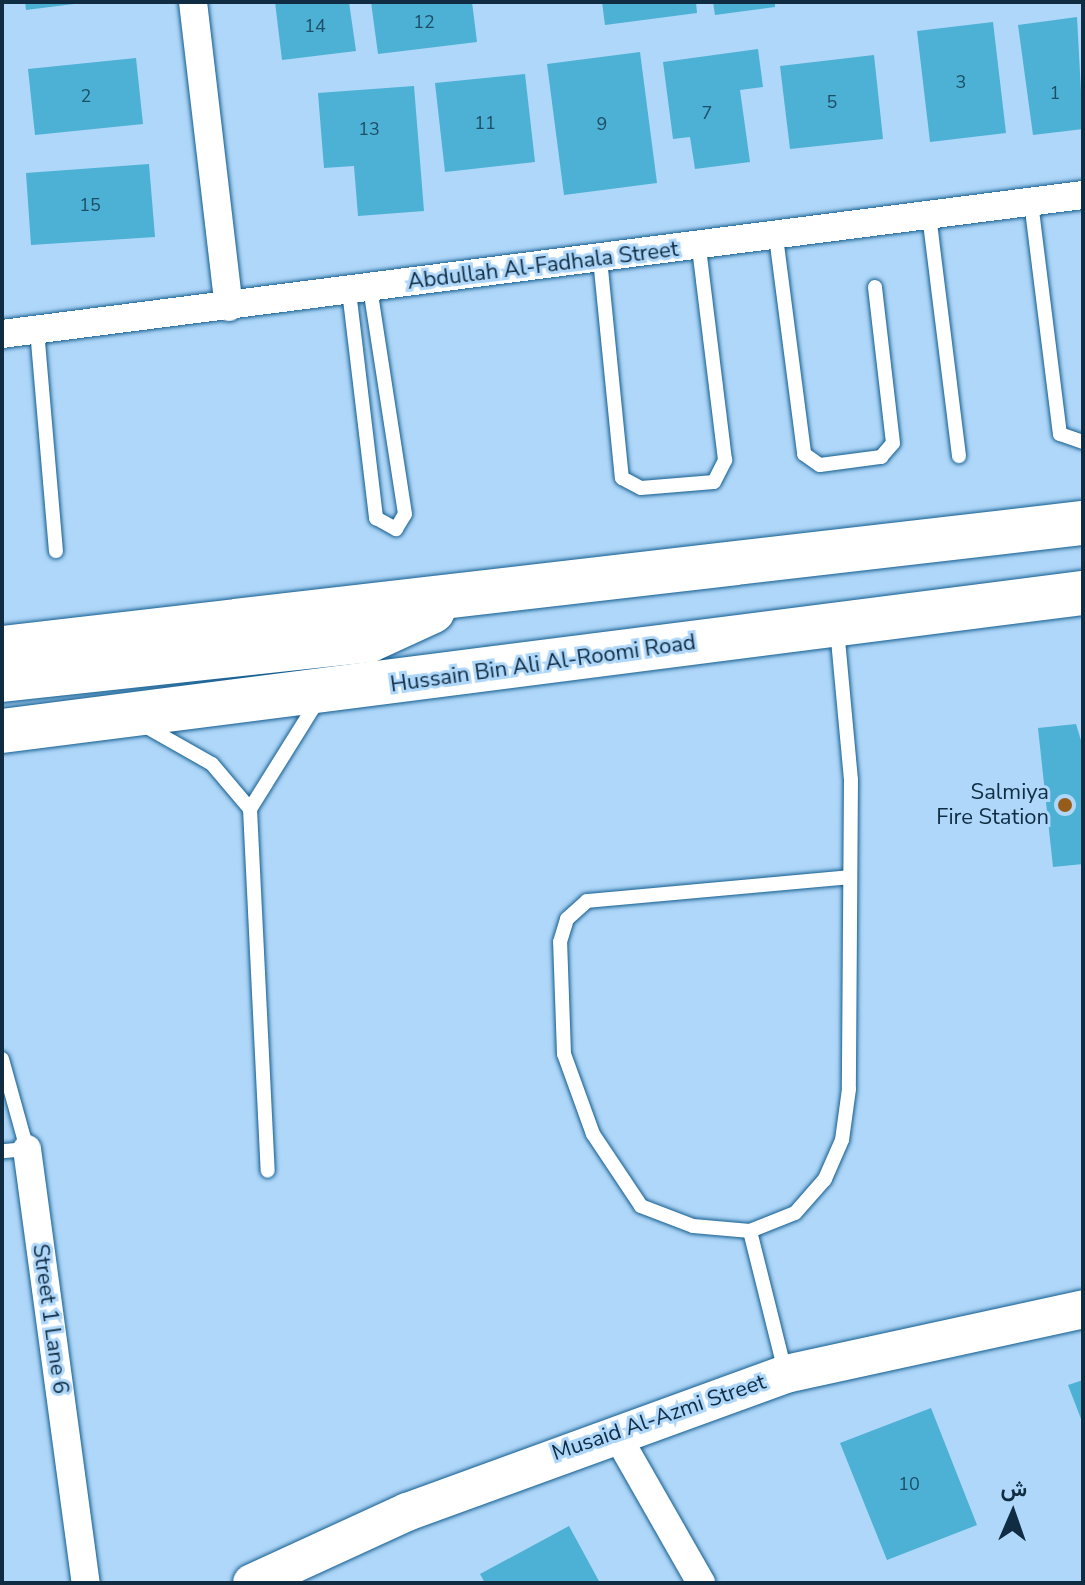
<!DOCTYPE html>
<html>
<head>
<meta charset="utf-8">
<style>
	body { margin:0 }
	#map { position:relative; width:1085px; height:1585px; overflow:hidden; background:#afd7f9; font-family:"Nunito Sans",Vazirmatn,sans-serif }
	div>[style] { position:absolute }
	.building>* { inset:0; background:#4cb1d4 }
	.roads { filter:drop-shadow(0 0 2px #135d8f) drop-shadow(0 0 2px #135d8f) }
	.lane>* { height:14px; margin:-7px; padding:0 7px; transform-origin:7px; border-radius:7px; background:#fff }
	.street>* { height:28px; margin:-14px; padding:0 14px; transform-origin:14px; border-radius:14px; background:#fff }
	.secondary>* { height:38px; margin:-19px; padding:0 19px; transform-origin:19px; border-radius:19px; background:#fff }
	.highway>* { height:44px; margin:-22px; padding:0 22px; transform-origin:22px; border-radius:22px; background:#fff }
	.dots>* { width:22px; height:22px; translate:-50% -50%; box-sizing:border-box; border:4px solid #afd7f9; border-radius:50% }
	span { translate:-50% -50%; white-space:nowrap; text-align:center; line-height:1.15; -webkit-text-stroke:6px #afd7f9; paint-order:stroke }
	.number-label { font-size:18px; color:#1e4d66 }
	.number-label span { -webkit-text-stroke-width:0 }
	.street-label { font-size:22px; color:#0f2c42 }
	.poi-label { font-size:22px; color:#0f2c42 }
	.right { translate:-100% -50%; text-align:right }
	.frame { position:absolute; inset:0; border:4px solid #0f2c42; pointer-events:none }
	.north { position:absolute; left:973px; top:1473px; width:80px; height:80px; -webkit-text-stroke:6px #afd7f9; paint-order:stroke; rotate:2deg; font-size:22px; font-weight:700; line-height:32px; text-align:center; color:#0f2c42 }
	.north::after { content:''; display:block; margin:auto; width:28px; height:36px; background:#0f2c42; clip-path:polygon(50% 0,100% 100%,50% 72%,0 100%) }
</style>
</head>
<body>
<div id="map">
	<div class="building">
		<div style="clip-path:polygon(25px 2px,74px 2px,74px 4px,26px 10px)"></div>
		<div style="clip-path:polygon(275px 2px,349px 2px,356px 51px,282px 60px)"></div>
		<div style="clip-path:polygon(371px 2px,472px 2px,477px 42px,378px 54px)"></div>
		<div style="clip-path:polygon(602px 2px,696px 2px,697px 13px,605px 25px)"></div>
		<div style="clip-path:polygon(713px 2px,775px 2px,775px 7px,715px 15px)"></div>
		<div style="clip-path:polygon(1077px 17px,1083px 129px,1033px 135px,1018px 25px)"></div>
		<div style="clip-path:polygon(993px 22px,1006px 133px,930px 142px,917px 31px)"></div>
		<div style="clip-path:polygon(758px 49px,763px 87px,740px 90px,750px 162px,695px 169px,690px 137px,673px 139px,663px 62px)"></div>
		<div style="clip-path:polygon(640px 52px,657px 183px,564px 195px,547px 64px)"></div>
		<div style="clip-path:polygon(874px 55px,883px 139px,790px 149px,780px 66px)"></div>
		<div style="clip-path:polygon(136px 58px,143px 124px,35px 135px,28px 69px)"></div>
		<div style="clip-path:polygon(525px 74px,535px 162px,445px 172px,435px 83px)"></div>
		<div style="clip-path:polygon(414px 86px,424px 211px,358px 216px,354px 166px,324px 168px,318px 93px)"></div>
		<div style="clip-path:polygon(149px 164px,155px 237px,31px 245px,26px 173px)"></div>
		<div style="clip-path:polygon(1076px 724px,1083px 747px,1083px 864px,1053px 867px,1038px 728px)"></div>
		<div style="clip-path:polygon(1083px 1380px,1083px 1424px,1068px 1385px)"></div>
		<div style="clip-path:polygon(931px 1408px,977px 1525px,887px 1560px,840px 1443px)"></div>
		<div style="clip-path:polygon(569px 1526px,600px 1583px,485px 1583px,480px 1574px)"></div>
	</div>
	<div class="roads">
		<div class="lane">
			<div style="left:1031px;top:202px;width:234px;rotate:82.9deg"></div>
			<div style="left:1060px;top:434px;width:24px;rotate:19deg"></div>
			<div style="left:929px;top:215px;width:243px;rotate:82.9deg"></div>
			<div style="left:776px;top:237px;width:219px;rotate:82.6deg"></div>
			<div style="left:804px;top:454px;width:19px;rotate:35deg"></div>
			<div style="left:820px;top:465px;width:62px;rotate:-7.5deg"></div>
			<div style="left:881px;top:457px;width:18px;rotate:-49deg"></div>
			<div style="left:893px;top:443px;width:157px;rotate:-96.6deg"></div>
			<div style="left:600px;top:259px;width:220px;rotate:84.3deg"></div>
			<div style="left:622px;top:478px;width:21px;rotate:28deg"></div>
			<div style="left:641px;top:488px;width:73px;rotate:-4.7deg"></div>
			<div style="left:714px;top:482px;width:25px;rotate:-63deg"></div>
			<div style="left:725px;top:460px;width:215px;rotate:-97deg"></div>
			<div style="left:349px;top:291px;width:229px;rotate:83.2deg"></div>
			<div style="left:376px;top:518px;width:23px;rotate:29deg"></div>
			<div style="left:396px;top:529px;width:17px;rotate:-59deg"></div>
			<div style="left:405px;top:514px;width:229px;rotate:-98.8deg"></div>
			<div style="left:37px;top:330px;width:222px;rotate:85.1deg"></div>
			<div style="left:837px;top:629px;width:152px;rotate:84.7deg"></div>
			<div style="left:851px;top:780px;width:309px;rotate:90.4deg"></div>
			<div style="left:849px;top:1089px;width:51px;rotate:97.8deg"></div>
			<div style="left:842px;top:1140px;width:43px;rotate:113.6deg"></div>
			<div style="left:825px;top:1179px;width:45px;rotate:131.4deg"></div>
			<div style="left:795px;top:1213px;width:48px;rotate:158.2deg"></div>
			<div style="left:750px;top:1231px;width:57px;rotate:-175deg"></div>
			<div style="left:693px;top:1226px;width:56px;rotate:-159deg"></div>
			<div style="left:641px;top:1206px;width:87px;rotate:-123.7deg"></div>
			<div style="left:593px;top:1134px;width:85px;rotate:-109.9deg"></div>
			<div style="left:564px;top:1054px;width:112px;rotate:-92deg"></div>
			<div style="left:560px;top:942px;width:24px;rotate:-73deg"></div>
			<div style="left:567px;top:919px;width:27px;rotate:-42deg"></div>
			<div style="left:587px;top:901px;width:264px;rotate:-5.2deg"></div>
			<div style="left:145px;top:726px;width:77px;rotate:29.6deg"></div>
			<div style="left:212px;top:764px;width:59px;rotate:49.8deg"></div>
			<div style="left:250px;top:809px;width:362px;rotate:87.2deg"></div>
			<div style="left:250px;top:809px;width:132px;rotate:-58deg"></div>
			<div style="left:2px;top:1059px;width:93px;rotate:74.5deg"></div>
			<div style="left:27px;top:1149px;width:25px;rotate:175deg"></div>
			<div style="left:750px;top:1231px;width:144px;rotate:76deg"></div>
		</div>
		<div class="street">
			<div style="left:193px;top:2px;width:307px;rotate:83.3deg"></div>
			<div style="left:2px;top:334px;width:1090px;rotate:-7.33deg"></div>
			<div style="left:27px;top:1149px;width:438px;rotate:82.3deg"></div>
			<div style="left:615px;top:1432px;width:174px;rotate:60.3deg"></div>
		</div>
		<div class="secondary">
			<div style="left:252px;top:1583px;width:170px;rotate:-24.6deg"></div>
			<div style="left:407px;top:1512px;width:403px;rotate:-20deg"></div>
			<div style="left:786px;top:1374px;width:304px;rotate:-12.3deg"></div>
		</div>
		<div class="highway">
			<div style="left:2px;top:648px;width:1088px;rotate:-6.6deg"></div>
			<div style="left:2px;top:680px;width:370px;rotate:-6.2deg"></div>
			<div style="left:370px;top:640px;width:69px;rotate:-24.7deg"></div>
			<div style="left:2px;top:731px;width:1090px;rotate:-7.28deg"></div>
		</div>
	</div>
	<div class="dots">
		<div style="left:1065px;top:805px;background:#965d1a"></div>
	</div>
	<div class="number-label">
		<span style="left:424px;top:22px">12</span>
		<span style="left:315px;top:26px">14</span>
		<span style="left:961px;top:82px">3</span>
		<span style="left:1055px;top:93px">1</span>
		<span style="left:86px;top:96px">2</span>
		<span style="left:832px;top:102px">5</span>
		<span style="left:707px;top:113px">7</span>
		<span style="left:485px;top:123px">11</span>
		<span style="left:602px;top:124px">9</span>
		<span style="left:369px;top:129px">13</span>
		<span style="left:90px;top:205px">15</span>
		<span style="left:909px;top:1484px">10</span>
	</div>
	<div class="street-label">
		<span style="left:543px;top:266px;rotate:-7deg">Abdullah Al-Fadhala Street</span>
		<span style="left:543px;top:664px;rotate:-8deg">Hussain Bin Ali Al-Roomi Road</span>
		<span style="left:50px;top:1319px;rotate:82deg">Street 1 Lane 6</span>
		<span style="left:659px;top:1418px;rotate:-19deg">Musaid Al-Azmi Street</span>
	</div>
	<div class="poi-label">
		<span class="right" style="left:1049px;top:805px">Salmiya<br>Fire Station</span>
	</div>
	<div class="frame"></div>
	<div class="north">ش</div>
</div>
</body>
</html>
